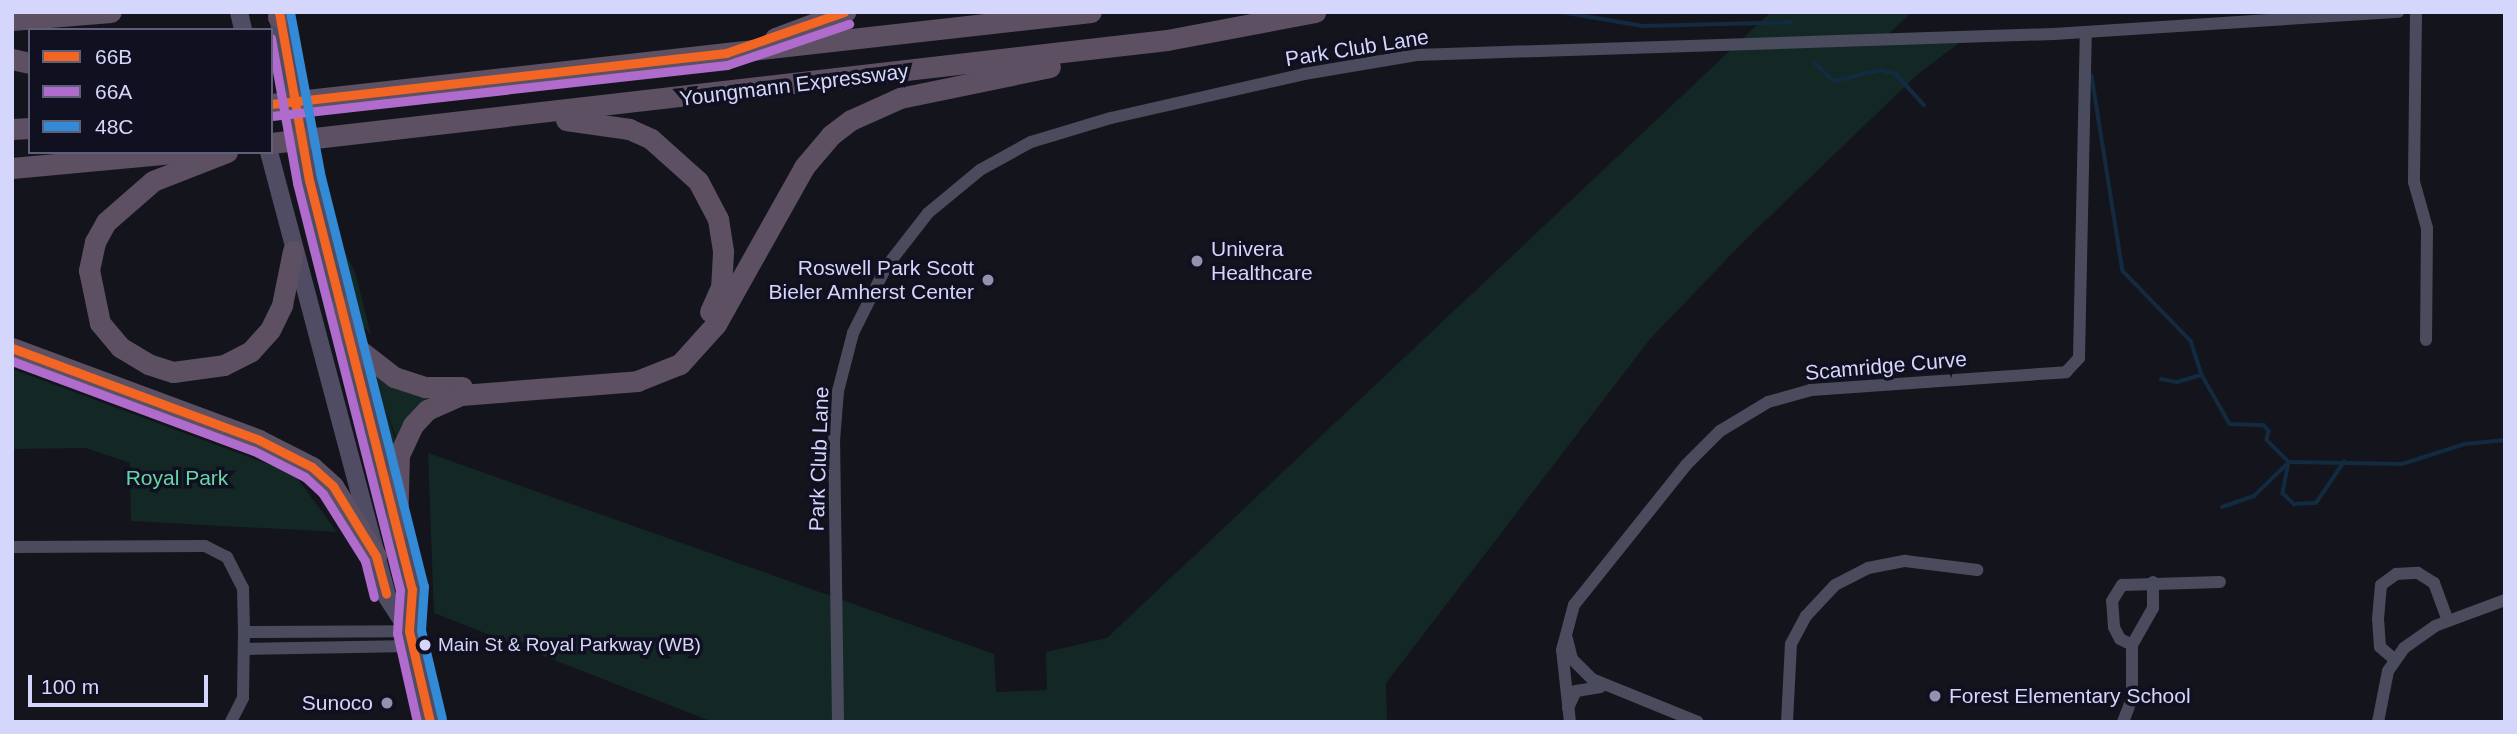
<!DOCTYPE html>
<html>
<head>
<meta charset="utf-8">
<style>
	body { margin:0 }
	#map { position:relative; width:2517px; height:734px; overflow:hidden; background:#14141d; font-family:Arial,sans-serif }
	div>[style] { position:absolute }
	.green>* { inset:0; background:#132825 }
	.stream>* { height:3.5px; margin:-1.75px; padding:0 1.75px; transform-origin:1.75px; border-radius:1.75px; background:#122b40 }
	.minor>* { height:12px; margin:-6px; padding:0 6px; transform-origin:6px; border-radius:6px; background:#4a4c5d }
	.primary>* { height:18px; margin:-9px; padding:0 9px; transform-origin:9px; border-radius:9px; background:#504c63 }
	.motorway>* { height:21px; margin:-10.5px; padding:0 10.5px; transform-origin:10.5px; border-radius:10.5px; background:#5d5063 }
	.bus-1>* { height:9px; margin:-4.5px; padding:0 4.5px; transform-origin:4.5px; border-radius:4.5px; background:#f26522 }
	.bus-2>* { height:9px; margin:-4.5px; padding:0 4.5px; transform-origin:4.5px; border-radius:4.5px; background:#b06ccc }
	.bus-3>* { height:9px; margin:-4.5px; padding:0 4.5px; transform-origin:4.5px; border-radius:4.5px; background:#338bd7 }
	.dots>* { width:19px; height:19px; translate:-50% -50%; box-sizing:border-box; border:4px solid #101021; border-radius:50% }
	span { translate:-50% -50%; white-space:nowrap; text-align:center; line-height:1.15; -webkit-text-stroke:7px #101021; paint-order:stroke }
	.bus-label { font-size:19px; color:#d4d6fb }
	.left { translate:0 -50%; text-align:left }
	.street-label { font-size:21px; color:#d4d6fb }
	.poi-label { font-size:21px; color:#d4d6fb }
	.right { translate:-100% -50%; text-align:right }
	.park-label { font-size:21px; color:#66d5a6 }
	.frame { position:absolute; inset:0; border:14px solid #d4d6fb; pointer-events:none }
	.legend { position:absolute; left:28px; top:28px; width:245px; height:126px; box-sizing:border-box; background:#101021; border:2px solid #5e5f78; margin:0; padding:9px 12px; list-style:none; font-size:21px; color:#d4d6fb }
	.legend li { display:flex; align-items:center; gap:14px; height:35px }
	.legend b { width:35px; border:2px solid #5e5f78 }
	.scale { position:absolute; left:28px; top:675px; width:180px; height:32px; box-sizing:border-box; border:4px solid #d4d6fb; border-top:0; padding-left:9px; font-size:21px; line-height:24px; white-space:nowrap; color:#d4d6fb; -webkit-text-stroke:5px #101021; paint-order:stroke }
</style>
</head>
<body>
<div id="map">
	<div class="green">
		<div style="clip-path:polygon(1771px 12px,1912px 12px,1883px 39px,1967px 37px,1919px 73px,1744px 241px,1650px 339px,1386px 683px,1387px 722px,713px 722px,434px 613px,428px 453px,994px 654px,996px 692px,1047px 690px,1046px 652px,1107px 638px)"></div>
		<div style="clip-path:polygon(342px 246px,355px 272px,371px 335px,360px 322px)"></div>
		<div style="clip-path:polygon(362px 357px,370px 360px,397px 445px,391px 448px)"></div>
		<div style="clip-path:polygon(374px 367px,436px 390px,397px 439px,385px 408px)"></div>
		<div style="clip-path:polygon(12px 369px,294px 474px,337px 532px,131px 521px,130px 463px,86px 448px,12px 449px)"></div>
	</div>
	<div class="stream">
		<div style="left:1561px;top:12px;width:83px;rotate:9.7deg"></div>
		<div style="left:1643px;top:26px;width:148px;rotate:-1.5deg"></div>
		<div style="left:1814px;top:62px;width:28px;rotate:44deg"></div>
		<div style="left:1834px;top:81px;width:48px;rotate:-13.2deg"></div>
		<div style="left:1881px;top:70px;width:16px;rotate:15deg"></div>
		<div style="left:1896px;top:74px;width:42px;rotate:47.9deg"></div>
		<div style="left:2092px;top:76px;width:197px;rotate:81deg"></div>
		<div style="left:2123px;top:271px;width:98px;rotate:45.8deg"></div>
		<div style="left:2191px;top:341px;width:36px;rotate:72deg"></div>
		<div style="left:2202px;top:375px;width:56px;rotate:60.3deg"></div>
		<div style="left:2230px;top:424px;width:34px;rotate:2deg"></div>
		<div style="left:2264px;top:425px;width:8px;rotate:50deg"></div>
		<div style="left:2269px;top:431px;width:9px;rotate:103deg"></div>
		<div style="left:2267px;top:440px;width:31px;rotate:45deg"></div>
		<div style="left:2289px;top:462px;width:113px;rotate:1deg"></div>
		<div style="left:2402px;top:464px;width:66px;rotate:-17.6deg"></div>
		<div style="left:2465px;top:444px;width:40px;rotate:-5.7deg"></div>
		<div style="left:2161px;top:379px;width:16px;rotate:11deg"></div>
		<div style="left:2177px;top:382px;width:26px;rotate:-16deg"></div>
		<div style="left:2289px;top:462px;width:32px;rotate:101deg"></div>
		<div style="left:2283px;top:493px;width:16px;rotate:45deg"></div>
		<div style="left:2294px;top:504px;width:22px;rotate:-3deg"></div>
		<div style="left:2316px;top:503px;width:50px;rotate:-55.7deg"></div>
		<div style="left:2222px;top:507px;width:34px;rotate:-19deg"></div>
		<div style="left:2254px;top:496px;width:47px;rotate:-44.1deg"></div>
	</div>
	<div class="minor">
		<div style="left:2416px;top:12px;width:170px;rotate:90.7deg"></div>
		<div style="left:2414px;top:182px;width:48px;rotate:74.2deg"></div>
		<div style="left:2427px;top:228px;width:112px;rotate:90.5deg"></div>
		<div style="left:12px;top:547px;width:193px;rotate:-0.3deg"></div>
		<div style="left:205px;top:546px;width:25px;rotate:27deg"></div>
		<div style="left:227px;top:557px;width:35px;rotate:63deg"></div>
		<div style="left:243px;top:588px;width:44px;rotate:88.7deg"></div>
		<div style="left:244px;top:632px;width:66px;rotate:90.9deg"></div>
		<div style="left:243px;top:698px;width:27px;rotate:117deg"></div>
		<div style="left:244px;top:632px;width:165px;rotate:-0.3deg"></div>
		<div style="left:1567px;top:639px;width:21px;rotate:76deg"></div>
		<div style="left:1572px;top:659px;width:28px;rotate:45deg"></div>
		<div style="left:1592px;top:679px;width:114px;rotate:22.1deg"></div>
		<div style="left:2132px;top:645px;width:13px;rotate:-153deg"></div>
		<div style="left:2120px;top:639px;width:13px;rotate:-117deg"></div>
		<div style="left:2114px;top:627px;width:26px;rotate:-94deg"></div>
		<div style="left:2112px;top:601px;width:19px;rotate:-58deg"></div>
		<div style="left:2122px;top:585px;width:98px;rotate:-1.8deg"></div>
		<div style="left:244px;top:649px;width:168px;rotate:-1deg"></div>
		<div style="left:2394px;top:659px;width:18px;rotate:-139deg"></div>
		<div style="left:2380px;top:647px;width:28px;rotate:-94deg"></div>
		<div style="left:2378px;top:619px;width:34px;rotate:-85deg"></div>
		<div style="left:2381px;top:585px;width:19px;rotate:-36deg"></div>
		<div style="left:2396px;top:574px;width:22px;rotate:-3deg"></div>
		<div style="left:2418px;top:573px;width:19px;rotate:32deg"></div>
		<div style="left:2434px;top:583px;width:40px;rotate:69.8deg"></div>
		<div style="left:1568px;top:708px;width:19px;rotate:-65deg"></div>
		<div style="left:1576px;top:691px;width:25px;rotate:-9deg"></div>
		<div style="left:838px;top:722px;width:281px;rotate:-90.8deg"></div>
		<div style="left:834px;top:441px;width:50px;rotate:-85.4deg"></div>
		<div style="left:838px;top:391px;width:60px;rotate:-75.5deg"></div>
		<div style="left:853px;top:333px;width:74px;rotate:-63.4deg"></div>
		<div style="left:886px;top:267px;width:68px;rotate:-52.1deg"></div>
		<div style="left:928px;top:213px;width:67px;rotate:-39.6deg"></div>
		<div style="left:980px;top:170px;width:58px;rotate:-28.8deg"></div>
		<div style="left:1031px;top:142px;width:84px;rotate:-16.7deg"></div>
		<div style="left:1111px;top:118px;width:198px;rotate:-12.8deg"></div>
		<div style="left:1304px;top:74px;width:114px;rotate:-9.6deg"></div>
		<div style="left:1416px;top:55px;width:638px;rotate:-1.89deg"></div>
		<div style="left:2054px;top:34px;width:345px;rotate:-3.7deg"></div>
		<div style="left:1570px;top:722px;width:72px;rotate:-96.3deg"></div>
		<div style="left:1562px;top:650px;width:47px;rotate:-75.1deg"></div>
		<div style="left:1574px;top:605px;width:179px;rotate:-51.3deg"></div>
		<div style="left:1686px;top:465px;width:48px;rotate:-45deg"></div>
		<div style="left:1720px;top:431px;width:56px;rotate:-31.1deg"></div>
		<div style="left:1768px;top:402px;width:45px;rotate:-15.6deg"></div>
		<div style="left:1811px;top:390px;width:256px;rotate:-4deg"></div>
		<div style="left:2066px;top:372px;width:19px;rotate:-47deg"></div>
		<div style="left:2079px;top:358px;width:326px;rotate:-88.8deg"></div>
		<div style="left:1787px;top:722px;width:78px;rotate:-87.1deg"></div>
		<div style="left:1791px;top:644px;width:32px;rotate:-62deg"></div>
		<div style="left:1806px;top:616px;width:42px;rotate:-46.9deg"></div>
		<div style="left:1835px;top:585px;width:37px;rotate:-27deg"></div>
		<div style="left:1868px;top:568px;width:38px;rotate:-11deg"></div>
		<div style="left:1905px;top:561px;width:73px;rotate:7.1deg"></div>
		<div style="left:2123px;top:722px;width:25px;rotate:-69deg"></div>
		<div style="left:2132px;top:699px;width:54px;rotate:-90deg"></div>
		<div style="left:2132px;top:645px;width:43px;rotate:-60.4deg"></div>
		<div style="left:2153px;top:608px;width:26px;rotate:-90deg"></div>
		<div style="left:2378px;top:722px;width:52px;rotate:-78.9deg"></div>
		<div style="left:2388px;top:671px;width:28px;rotate:-55deg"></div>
		<div style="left:2404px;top:648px;width:38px;rotate:-35deg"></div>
		<div style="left:2435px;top:626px;width:75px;rotate:-20.4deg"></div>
	</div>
	<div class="primary">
		<div style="left:239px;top:12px;width:18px;rotate:77deg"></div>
		<div style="left:277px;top:12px;width:171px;rotate:79.2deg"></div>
		<div style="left:309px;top:180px;width:422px;rotate:75.9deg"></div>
		<div style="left:412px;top:589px;width:42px;rotate:94.1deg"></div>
		<div style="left:409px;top:631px;width:93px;rotate:77deg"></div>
		<div style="left:269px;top:152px;width:460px;rotate:75.1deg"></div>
		<div style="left:387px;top:597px;width:40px;rotate:57.1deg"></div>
	</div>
	<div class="motorway">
		<div style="left:278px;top:17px;width:5px;rotate:-79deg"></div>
		<div style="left:12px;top:20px;width:99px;rotate:-4.6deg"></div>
		<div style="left:775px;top:38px;width:75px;rotate:-20.4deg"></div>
		<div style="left:12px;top:59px;width:18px;rotate:13deg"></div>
		<div style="left:271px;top:104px;width:825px;rotate:-6.4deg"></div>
		<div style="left:566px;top:120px;width:64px;rotate:8.1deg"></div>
		<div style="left:629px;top:129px;width:24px;rotate:24deg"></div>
		<div style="left:651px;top:139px;width:63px;rotate:41.8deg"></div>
		<div style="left:698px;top:181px;width:43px;rotate:62.2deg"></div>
		<div style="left:718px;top:219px;width:33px;rotate:81deg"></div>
		<div style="left:723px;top:252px;width:35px;rotate:93deg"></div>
		<div style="left:721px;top:287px;width:27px;rotate:114deg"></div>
		<div style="left:12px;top:129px;width:18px;rotate:-3deg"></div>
		<div style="left:271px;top:143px;width:902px;rotate:-6.56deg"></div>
		<div style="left:1167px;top:40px;width:151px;rotate:-10.7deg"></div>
		<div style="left:227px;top:152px;width:79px;rotate:158.6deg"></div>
		<div style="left:153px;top:181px;width:62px;rotate:138.9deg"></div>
		<div style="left:106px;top:222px;width:23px;rotate:119deg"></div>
		<div style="left:95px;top:242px;width:29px;rotate:102deg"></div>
		<div style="left:89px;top:270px;width:54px;rotate:78.3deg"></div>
		<div style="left:100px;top:323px;width:31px;rotate:50deg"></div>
		<div style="left:120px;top:347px;width:33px;rotate:31deg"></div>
		<div style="left:148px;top:364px;width:26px;rotate:18deg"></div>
		<div style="left:173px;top:372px;width:51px;rotate:-7.8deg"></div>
		<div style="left:224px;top:365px;width:30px;rotate:-27deg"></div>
		<div style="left:251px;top:351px;width:28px;rotate:-48deg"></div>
		<div style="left:270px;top:330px;width:28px;rotate:-64deg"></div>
		<div style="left:282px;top:305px;width:55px;rotate:-78.5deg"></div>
		<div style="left:12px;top:168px;width:175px;rotate:-5.3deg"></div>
		<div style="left:341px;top:307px;width:45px;rotate:68deg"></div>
		<div style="left:358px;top:349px;width:46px;rotate:37.9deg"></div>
		<div style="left:394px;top:377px;width:33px;rotate:18deg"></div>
		<div style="left:425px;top:387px;width:37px"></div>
		<div style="left:12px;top:348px;width:264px;rotate:20.4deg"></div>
		<div style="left:259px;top:440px;width:59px;rotate:27deg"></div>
		<div style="left:312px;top:467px;width:28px;rotate:42deg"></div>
		<div style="left:333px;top:486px;width:82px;rotate:58.4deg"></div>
		<div style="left:397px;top:530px;width:75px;rotate:-88.5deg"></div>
		<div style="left:399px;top:455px;width:33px;rotate:-65deg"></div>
		<div style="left:413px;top:425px;width:21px;rotate:-47deg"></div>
		<div style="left:427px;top:410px;width:37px;rotate:-24deg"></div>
		<div style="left:461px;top:395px;width:177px;rotate:-4.5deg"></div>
		<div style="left:637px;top:381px;width:46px;rotate:-21.6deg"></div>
		<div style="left:680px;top:364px;width:54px;rotate:-48deg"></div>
		<div style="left:716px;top:324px;width:180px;rotate:-60.7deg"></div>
		<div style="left:804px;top:167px;width:42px;rotate:-49.8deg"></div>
		<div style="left:831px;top:135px;width:25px;rotate:-37deg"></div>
		<div style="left:851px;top:120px;width:54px;rotate:-24.2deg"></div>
		<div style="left:900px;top:98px;width:153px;rotate:-11.7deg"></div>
	</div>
	<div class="bus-1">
		<div style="left:279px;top:12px;width:171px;rotate:79.9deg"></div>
		<div style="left:309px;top:180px;width:422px;rotate:75.9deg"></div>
		<div style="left:412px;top:589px;width:42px;rotate:94.1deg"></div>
		<div style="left:409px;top:631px;width:93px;rotate:77deg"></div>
		<div style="left:271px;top:104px;width:458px;rotate:-6.4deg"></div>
		<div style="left:726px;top:53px;width:125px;rotate:-19.2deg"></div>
		<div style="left:12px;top:348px;width:264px;rotate:20.4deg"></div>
		<div style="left:259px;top:440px;width:59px;rotate:27deg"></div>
		<div style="left:312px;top:467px;width:28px;rotate:42deg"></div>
		<div style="left:333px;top:486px;width:82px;rotate:58.4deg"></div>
		<div style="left:376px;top:556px;width:39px;rotate:75deg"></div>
	</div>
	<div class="bus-2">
		<div style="left:271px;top:38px;width:147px;rotate:79.8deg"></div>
		<div style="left:297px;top:183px;width:420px;rotate:75.8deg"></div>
		<div style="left:400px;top:590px;width:43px;rotate:94deg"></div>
		<div style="left:397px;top:633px;width:91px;rotate:77.3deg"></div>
		<div style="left:272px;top:116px;width:458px;rotate:-6.4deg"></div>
		<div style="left:727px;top:65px;width:129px;rotate:-18.6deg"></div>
		<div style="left:12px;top:361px;width:258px;rotate:20.4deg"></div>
		<div style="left:254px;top:451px;width:57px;rotate:27deg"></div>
		<div style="left:305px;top:477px;width:25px;rotate:43deg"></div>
		<div style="left:323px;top:494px;width:79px;rotate:57.9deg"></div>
		<div style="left:365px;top:561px;width:37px;rotate:76deg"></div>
	</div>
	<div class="bus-3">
		<div style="left:290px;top:12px;width:168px;rotate:79.4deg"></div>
		<div style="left:321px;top:177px;width:422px;rotate:75.9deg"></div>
		<div style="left:424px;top:586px;width:44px;rotate:93.9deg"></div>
		<div style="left:421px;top:630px;width:91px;rotate:76.7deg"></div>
	</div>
	<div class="dots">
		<div style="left:1197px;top:261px;background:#9192ad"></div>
		<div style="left:988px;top:280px;background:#9192ad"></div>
		<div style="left:425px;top:645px;background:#d4d6fb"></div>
		<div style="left:1935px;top:696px;background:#9192ad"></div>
		<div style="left:387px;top:703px;background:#9192ad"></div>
	</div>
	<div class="bus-label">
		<span class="left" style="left:438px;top:645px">Main St &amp; Royal Parkway (WB)</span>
	</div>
	<div class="street-label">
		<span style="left:1357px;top:48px;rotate:-9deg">Park Club Lane</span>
		<span style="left:794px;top:85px;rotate:-7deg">Youngmann Expressway</span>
		<span style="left:1886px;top:366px;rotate:-5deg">Scamridge Curve</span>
		<span style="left:819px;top:459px;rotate:-88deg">Park Club Lane</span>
	</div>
	<div class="poi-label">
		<span class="left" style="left:1211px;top:261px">Univera<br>Healthcare</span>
		<span class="right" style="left:974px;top:280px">Roswell Park Scott<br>Bieler Amherst Center</span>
		<span class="left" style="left:1949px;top:696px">Forest Elementary School</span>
		<span class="right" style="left:373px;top:703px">Sunoco</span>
	</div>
	<div class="park-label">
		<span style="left:177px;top:478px">Royal Park</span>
	</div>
	<div class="frame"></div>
	<ul class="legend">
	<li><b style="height:9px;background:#f26522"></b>66B</li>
	<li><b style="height:9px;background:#b06ccc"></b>66A</li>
	<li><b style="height:9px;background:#338bd7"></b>48C</li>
	</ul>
	<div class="scale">100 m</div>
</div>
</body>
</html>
